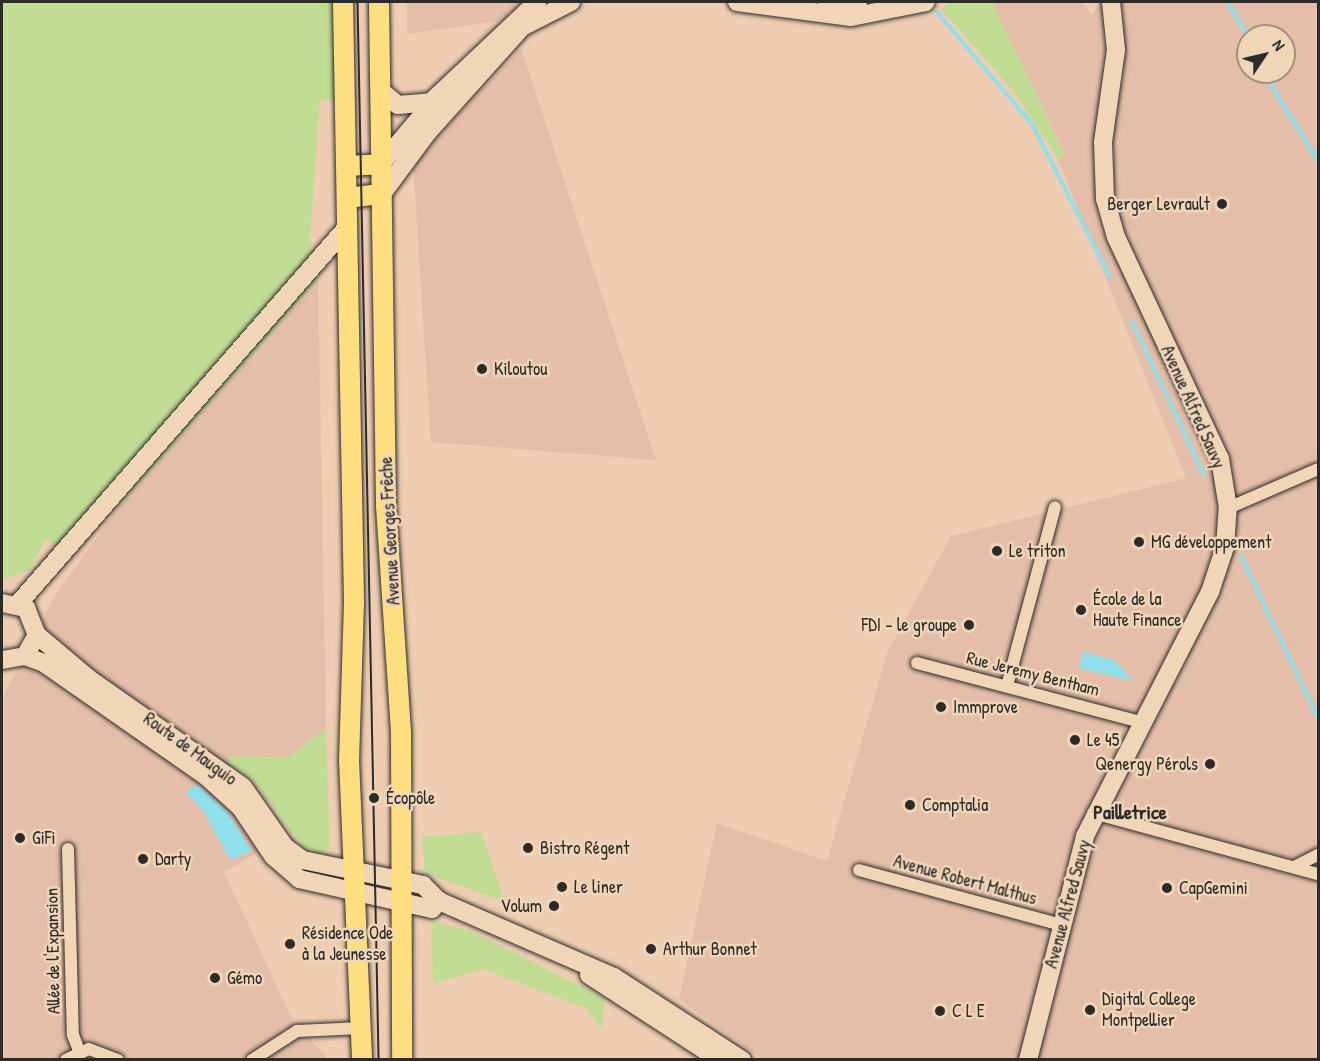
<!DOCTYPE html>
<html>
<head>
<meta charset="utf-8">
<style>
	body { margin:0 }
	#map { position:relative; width:1320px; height:1061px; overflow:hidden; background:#eecdb2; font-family:"Patrick Hand",sans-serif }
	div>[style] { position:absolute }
	.built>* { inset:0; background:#e4bea8 }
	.green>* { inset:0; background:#c1dd94 }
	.water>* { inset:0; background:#90e0ec }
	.stream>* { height:4px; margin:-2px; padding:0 2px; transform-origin:2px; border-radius:2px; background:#90e0ec }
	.roads { filter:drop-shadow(0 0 2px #2b2b2b) drop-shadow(0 0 2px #2b2b2b) }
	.street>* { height:12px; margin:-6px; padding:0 6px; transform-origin:6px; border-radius:6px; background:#f0d5b7 }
	.secondary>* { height:18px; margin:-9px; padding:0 9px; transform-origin:9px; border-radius:9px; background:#f0d5b7 }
	.primary>* { height:20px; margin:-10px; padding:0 10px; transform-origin:10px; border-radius:10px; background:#fedf80 }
	.tram>* { height:1.5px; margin:-0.75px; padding:0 0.75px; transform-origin:0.75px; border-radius:0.75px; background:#2b2b2b }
	.dots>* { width:16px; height:16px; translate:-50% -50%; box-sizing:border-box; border:3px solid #f0d5b7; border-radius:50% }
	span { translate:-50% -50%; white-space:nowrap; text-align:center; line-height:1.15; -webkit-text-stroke:5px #f0d5b7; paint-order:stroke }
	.poi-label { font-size:18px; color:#2b2b2b }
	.right { translate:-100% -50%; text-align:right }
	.left { translate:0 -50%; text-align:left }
	.street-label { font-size:18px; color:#2b2b2b }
	.neighbourhood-label { font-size:20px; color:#2b2b2b; font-weight:700 }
	.frame { position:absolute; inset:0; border:3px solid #2b2b2b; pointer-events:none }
	.north { position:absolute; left:1236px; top:24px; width:60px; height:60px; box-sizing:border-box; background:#f0d5b7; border:2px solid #a1917f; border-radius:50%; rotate:55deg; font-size:16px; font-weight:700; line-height:24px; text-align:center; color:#2b2b2b }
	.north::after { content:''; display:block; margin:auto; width:21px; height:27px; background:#2b2b2b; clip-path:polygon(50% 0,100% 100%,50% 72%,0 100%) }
</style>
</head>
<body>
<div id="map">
	<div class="built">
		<div style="clip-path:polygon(407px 2px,522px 2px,498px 21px,407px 34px)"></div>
		<div style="clip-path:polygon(evenodd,992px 2px,1082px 2px,1092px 16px,1100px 2px,1318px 2px,1318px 1059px,762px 1059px,679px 999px,717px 823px,827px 861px,887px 653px,951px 536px,1186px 478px,1058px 159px,1065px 154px,992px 2px,1248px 36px,1284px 36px,1284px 72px,1248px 72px,1248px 36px)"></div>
		<div style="clip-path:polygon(521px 48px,656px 460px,431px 442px,413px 163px)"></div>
		<div style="clip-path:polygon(318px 280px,326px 728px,287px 758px,230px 756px,258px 853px,224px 872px,293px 1021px,328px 1059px,2px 1059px,2px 699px,54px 597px,121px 504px)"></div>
	</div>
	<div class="green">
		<div style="clip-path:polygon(2px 2px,335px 2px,337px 103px,320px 100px,310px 239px,318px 280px,121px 504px,97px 518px,64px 554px,46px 538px,30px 570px,2px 580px)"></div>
		<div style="clip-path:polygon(952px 2px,992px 2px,1065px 154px,1058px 159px,1015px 93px,941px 9px)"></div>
		<div style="clip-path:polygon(326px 728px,330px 849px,319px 854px,300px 844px,254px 781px,228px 763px,229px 756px,287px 758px)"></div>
		<div style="clip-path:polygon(481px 832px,505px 902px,425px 873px,422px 837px)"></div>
		<div style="clip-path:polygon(431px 920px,475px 933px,605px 998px,602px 1030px,586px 1008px,483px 969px,433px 984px)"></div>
	</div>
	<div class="water">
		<div style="clip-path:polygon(1083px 652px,1114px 660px,1133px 681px,1079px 668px)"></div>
		<div style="clip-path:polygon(196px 784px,227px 811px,252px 851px,230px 860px,203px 810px,186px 793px)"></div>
	</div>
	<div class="stream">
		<div style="left:1228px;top:2px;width:40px;rotate:60.3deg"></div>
		<div style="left:936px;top:11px;width:148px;rotate:49.7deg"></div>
		<div style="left:1032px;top:124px;width:172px;rotate:63deg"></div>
		<div style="left:1263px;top:72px;width:105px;rotate:58.3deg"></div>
		<div style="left:1132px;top:322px;width:169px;rotate:64.8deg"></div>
		<div style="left:1241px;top:556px;width:179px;rotate:64.6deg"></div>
	</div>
	<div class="roads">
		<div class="street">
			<div style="left:1228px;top:508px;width:98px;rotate:-23.4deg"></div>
			<div style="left:917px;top:663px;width:232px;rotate:14.8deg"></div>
			<div style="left:1007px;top:686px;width:185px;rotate:-75deg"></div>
			<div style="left:1093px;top:813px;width:233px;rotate:15.2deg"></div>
			<div style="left:68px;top:849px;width:186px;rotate:88.5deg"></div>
			<div style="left:73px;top:1035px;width:17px;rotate:69deg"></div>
			<div style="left:1294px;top:867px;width:27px;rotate:-27deg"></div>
			<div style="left:859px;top:870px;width:210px;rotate:15.2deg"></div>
			<div style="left:66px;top:1060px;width:25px;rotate:-26deg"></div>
			<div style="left:89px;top:1049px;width:31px;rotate:21deg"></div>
			<div style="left:252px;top:1060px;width:54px;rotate:-32.8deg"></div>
			<div style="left:297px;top:1031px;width:64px;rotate:-2.7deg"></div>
		</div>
		<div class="secondary">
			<div style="left:737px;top:2px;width:115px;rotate:7.5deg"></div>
			<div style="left:851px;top:17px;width:76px;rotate:-11.3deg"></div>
			<div style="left:827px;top:2px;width:31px"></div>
			<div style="left:380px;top:90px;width:23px;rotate:40deg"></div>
			<div style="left:398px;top:105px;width:33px;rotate:-5deg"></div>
			<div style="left:431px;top:102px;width:146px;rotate:-43.3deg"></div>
			<div style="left:381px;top:164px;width:84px;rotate:-49.8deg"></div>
			<div style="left:382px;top:194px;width:76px;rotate:-53.6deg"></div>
			<div style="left:427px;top:133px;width:142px;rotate:-48.1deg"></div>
			<div style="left:522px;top:27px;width:55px;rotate:-27deg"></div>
			<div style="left:2px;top:603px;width:25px;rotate:12deg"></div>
			<div style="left:26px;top:608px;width:29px;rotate:68deg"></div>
			<div style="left:37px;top:635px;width:24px;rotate:120deg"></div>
			<div style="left:25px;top:656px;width:23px;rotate:170deg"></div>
			<div style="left:18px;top:604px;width:502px;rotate:-48.88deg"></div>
			<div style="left:37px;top:635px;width:67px;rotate:40.1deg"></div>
			<div style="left:88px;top:678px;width:189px;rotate:35.1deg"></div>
			<div style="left:243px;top:787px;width:73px;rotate:55deg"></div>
			<div style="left:285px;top:847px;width:22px;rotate:36deg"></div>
			<div style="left:303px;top:860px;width:123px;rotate:11.8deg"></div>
			<div style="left:423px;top:885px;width:23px;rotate:45deg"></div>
			<div style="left:439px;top:901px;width:191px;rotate:23.5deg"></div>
			<div style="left:614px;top:977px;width:153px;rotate:33deg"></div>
			<div style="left:25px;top:656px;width:20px;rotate:20deg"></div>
			<div style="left:44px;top:663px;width:198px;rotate:34.9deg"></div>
			<div style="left:206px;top:776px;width:47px;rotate:42.4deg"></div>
			<div style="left:241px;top:808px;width:58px;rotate:56.3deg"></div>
			<div style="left:273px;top:856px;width:35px;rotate:41deg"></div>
			<div style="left:299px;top:879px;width:136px;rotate:12.7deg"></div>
			<div style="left:432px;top:909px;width:11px;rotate:-49deg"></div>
			<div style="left:589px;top:975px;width:156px;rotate:33deg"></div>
			<div style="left:1028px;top:1060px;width:231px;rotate:-75.7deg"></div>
			<div style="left:1085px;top:836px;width:274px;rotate:-62.9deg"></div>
			<div style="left:1210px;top:592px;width:47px;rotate:-71.6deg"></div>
			<div style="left:1225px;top:547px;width:39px;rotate:-86deg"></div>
			<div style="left:1228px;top:508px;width:50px;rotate:-99.3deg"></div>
			<div style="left:1220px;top:459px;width:245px;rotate:-115.1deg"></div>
			<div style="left:1116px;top:237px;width:40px;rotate:-106deg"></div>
			<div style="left:1105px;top:199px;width:57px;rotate:-92deg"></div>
			<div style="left:1103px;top:142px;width:93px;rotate:-82deg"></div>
			<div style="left:1116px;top:50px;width:48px;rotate:-95.9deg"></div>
		</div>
		<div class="primary">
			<div style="left:343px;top:2px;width:600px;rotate:88.95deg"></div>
			<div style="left:354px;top:602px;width:158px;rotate:91.8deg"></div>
			<div style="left:349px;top:760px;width:300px;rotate:87.5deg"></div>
			<div style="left:379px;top:2px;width:504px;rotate:89.2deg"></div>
			<div style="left:386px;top:506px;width:227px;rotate:86.2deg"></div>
			<div style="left:401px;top:733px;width:327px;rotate:89.8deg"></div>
			<div style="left:346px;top:166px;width:35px;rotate:-3deg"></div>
			<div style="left:347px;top:198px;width:35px;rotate:-7deg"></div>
		</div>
	</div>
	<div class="tram">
		<div style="left:358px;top:2px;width:1058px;rotate:88.86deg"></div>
	</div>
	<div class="dots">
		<div style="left:1222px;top:204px;background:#2b2b2b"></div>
		<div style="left:482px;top:369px;background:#2b2b2b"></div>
		<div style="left:1139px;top:542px;background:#2b2b2b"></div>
		<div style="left:997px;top:551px;background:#2b2b2b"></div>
		<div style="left:1081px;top:610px;background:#2b2b2b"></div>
		<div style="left:969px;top:625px;background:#2b2b2b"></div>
		<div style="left:941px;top:707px;background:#2b2b2b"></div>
		<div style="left:1075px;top:740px;background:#2b2b2b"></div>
		<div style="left:1210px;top:764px;background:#2b2b2b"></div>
		<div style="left:374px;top:798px;background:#2b2b2b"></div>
		<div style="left:910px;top:805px;background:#2b2b2b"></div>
		<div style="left:20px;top:838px;background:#2b2b2b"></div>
		<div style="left:528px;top:848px;background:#2b2b2b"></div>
		<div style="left:143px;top:859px;background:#2b2b2b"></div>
		<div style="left:562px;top:887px;background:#2b2b2b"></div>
		<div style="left:1167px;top:888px;background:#2b2b2b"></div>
		<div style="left:554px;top:906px;background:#2b2b2b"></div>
		<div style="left:290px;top:944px;background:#2b2b2b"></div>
		<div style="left:651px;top:949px;background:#2b2b2b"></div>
		<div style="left:215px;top:978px;background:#2b2b2b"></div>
		<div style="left:1090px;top:1010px;background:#2b2b2b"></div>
		<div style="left:940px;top:1011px;background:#2b2b2b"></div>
	</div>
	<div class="poi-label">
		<span class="right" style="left:1210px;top:204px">Berger Levrault</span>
		<span class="left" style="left:494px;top:369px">Kiloutou</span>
		<span class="left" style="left:1151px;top:542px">MG développement</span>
		<span class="left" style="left:1009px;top:551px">Le triton</span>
		<span class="left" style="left:1093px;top:610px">École de la<br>Haute Finance</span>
		<span class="right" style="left:957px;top:625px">FDI - le groupe</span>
		<span class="left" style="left:953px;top:707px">Immprove</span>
		<span class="left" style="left:1087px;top:740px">Le 45</span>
		<span class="right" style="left:1198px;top:764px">Qenergy Pérols</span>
		<span class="left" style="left:386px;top:798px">Écopôle</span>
		<span class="left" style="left:922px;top:805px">Comptalia</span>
		<span class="left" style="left:32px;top:838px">GiFi</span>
		<span class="left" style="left:540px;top:848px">Bistro Régent</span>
		<span class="left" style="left:155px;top:859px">Darty</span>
		<span class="left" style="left:574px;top:887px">Le liner</span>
		<span class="left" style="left:1179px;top:888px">CapGemini</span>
		<span class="right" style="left:542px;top:906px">Volum</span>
		<span class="left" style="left:302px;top:944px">Résidence Ode<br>à la Jeunesse</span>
		<span class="left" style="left:663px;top:949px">Arthur Bonnet</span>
		<span class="left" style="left:227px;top:978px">Gémo</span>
		<span class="left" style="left:1102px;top:1010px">Digital College<br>Montpellier</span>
		<span class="left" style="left:952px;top:1011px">C L E</span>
	</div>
	<div class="street-label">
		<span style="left:1193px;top:407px;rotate:66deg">Avenue Alfred Sauvy</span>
		<span style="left:390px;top:531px;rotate:-93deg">Avenue Georges Frêche</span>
		<span style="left:1033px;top:674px;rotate:14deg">Rue Jeremy Bentham</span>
		<span style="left:190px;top:749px;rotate:36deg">Route de Mauguio</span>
		<span style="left:965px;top:880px;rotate:15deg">Avenue Robert Malthus</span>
		<span style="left:1068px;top:904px;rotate:-75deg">Avenue Alfred Sauvy</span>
		<span style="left:53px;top:951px;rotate:-91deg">Allée de l'Expansion</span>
	</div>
	<div class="neighbourhood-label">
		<span style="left:1130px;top:811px">Pailletrice</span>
	</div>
	<div class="frame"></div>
	<div class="north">N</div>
</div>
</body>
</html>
